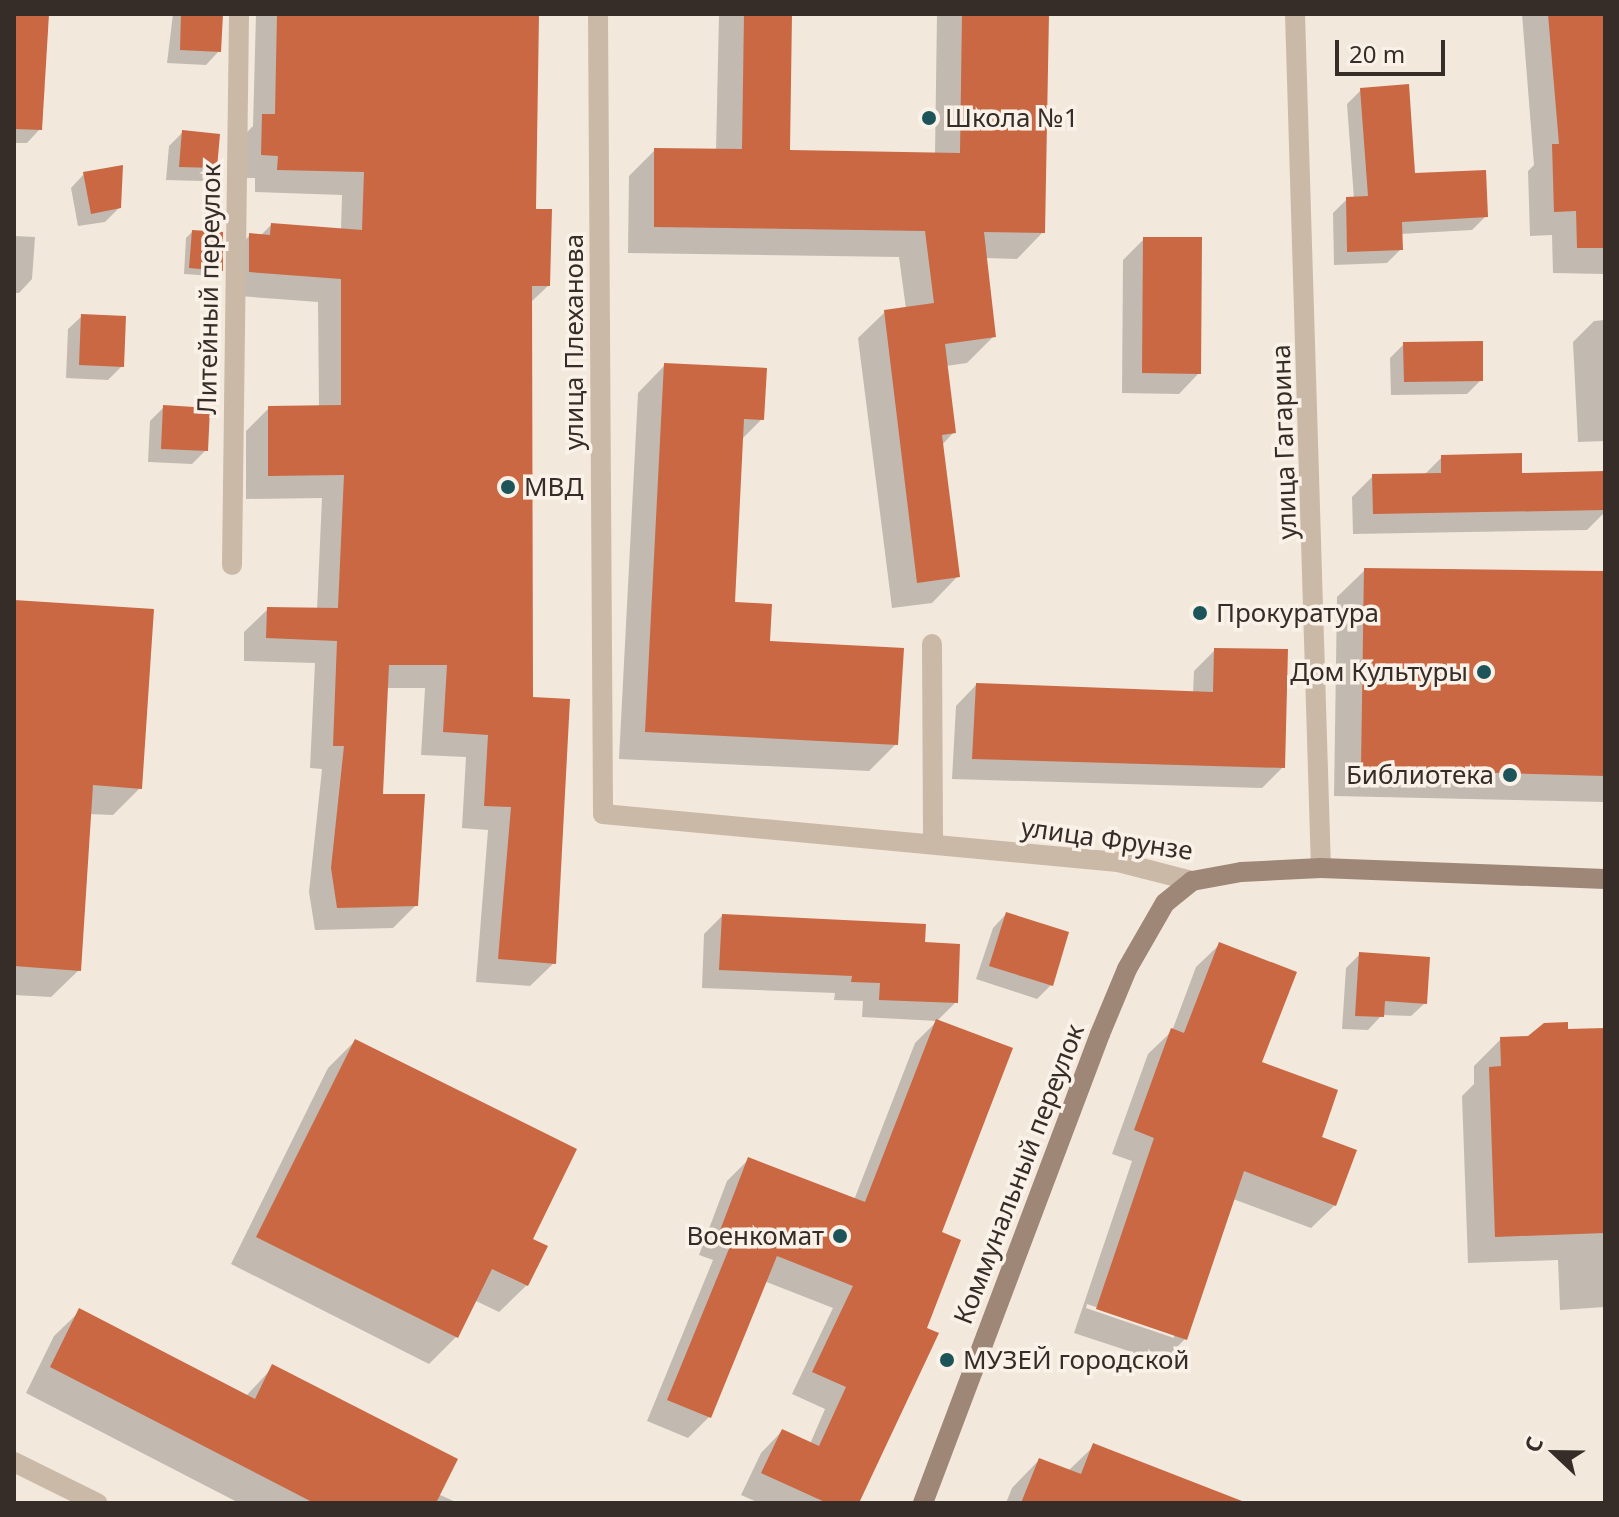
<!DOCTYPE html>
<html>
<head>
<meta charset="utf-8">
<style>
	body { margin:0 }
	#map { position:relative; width:1619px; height:1517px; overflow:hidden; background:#f3e8dc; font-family:"Noto Sans",sans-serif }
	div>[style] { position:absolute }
	.shadow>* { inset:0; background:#0003 }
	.building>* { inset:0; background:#c96843 }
	.lane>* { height:20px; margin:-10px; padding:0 10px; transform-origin:10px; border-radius:10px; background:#cbb9a7 }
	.street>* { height:20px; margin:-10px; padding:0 10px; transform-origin:10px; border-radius:10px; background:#cbb9a7 }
	.secondary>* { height:20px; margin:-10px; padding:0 10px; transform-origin:10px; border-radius:10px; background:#9f8778 }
	.dots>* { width:22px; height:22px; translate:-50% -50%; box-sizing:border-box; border:4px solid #faf2e8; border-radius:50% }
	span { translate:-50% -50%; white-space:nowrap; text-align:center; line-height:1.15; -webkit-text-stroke:7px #faf2e8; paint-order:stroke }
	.poi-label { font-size:26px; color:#372d28 }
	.left { translate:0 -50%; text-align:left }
	.right { translate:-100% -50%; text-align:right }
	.street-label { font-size:26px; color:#372d28 }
	.frame { position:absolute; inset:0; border:16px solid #372d28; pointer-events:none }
	.north { position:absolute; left:1515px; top:1413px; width:80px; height:80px; -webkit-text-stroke:6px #faf2e8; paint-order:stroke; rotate:292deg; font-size:22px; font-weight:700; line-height:32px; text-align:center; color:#372d28 }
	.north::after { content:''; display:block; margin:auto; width:28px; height:36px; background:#372d28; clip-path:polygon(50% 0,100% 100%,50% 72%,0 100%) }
	.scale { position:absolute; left:1335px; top:40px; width:110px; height:36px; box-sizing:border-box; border:4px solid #372d28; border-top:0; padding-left:10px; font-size:24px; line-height:28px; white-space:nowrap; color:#372d28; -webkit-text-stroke:6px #faf2e8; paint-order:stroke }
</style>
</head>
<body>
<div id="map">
	<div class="shadow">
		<div style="clip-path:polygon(173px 14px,221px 14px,219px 51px,206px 65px,167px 63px)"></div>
		<div style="clip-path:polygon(256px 14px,537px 14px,534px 211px,548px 286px,530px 303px,531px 699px,554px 963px,530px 986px,476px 982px,488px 830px,462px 828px,466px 757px,421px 755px,425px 688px,386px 688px,381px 796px,416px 905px,393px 928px,315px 930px,309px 892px,322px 769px,310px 768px,315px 663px,244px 661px,244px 632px,268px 609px,317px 610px,322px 498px,246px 499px,246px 431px,269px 408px,319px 407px,318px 302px,226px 295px,227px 259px,250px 235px,260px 236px,271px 225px,341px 230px,342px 195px,255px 192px,255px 178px,238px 178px,240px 139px,253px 126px)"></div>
		<div style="clip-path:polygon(719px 14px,790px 14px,788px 152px,935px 154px,937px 14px,1047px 14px,1043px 232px,1017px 259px,985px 258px,994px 336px,967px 363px,946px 366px,954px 432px,942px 445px,958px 576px,932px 603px,892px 608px,858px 338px,885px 312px,906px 309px,899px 257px,628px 253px,629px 176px,655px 150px,716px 151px)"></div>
		<div style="clip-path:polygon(1522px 14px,1605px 14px,1605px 274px,1553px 273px,1552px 235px,1530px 236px,1528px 171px,1534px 165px)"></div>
		<div style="clip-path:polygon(14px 16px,40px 129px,27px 143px,14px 143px)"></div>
		<div style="clip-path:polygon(1361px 90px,1414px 176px,1486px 216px,1472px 230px,1400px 234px,1401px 249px,1387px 263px,1334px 265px,1333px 213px,1347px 199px,1354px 199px,1347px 104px)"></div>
		<div style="clip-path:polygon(183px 132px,215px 167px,202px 181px,166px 180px,169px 146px)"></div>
		<div style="clip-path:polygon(84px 174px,119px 208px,105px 222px,78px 226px,71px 188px)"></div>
		<div style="clip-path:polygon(192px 232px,221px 270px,214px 276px,184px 274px,186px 238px)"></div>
		<div style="clip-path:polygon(14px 236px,35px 237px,32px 279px,19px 293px,14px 293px)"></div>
		<div style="clip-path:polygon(1144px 239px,1199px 373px,1179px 394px,1122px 393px,1123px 260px)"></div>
		<div style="clip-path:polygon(82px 316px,122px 366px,108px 380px,66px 378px,68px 329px)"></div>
		<div style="clip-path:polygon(1605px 320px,1605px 441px,1578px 442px,1573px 342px,1594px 321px)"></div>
		<div style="clip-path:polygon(1404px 344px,1481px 380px,1467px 394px,1391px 395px,1390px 358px)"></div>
		<div style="clip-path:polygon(665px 365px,762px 419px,741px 440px,733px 604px,768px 643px,896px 744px,869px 771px,619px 759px,638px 393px)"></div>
		<div style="clip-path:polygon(164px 407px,206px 450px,192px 464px,148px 462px,150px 421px)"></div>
		<div style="clip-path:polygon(1442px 457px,1520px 475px,1605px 473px,1605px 512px,1587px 530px,1353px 534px,1352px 497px,1373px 476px,1424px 475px)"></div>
		<div style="clip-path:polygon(1365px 570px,1605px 573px,1605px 802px,1334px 796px,1337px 597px)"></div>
		<div style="clip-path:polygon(14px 602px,140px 788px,113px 815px,89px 814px,79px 970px,51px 997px,14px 995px)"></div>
		<div style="clip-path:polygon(1215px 650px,1283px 767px,1262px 788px,952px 779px,956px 706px,976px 685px,1193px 694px,1194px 671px)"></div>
		<div style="clip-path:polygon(1006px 914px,1051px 985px,1037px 999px,976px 979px,993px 928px)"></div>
		<div style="clip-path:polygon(722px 916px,922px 944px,956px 1002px,937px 1021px,940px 1234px,857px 1503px,759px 1503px,741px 1495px,761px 1453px,782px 1431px,810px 1444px,825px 1409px,792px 1394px,833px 1308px,764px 1281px,710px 1416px,688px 1438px,647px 1421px,713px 1260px,699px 1255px,727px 1181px,749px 1159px,854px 1200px,915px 1043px,937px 1021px,862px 1017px,863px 1001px,834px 1000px,835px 993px,702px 988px,704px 934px)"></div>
		<div style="clip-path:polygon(evenodd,1220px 944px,1259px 1063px,1319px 1138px,1335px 1205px,1311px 1228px,1233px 1199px,1185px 1339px,1162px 1362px,1074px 1333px,1132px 1161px,1112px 1154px,1148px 1054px,1172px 1031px,1196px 967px,1220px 944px,1087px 1304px,1174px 1334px,1174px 1338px,1086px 1308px,1087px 1304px)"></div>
		<div style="clip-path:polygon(1360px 954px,1425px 1003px,1411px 1016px,1382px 1015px,1368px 1030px,1342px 1029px,1346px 968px)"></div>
		<div style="clip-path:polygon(1605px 1030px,1605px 1307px,1560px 1310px,1558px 1260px,1468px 1263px,1462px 1096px,1474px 1084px,1474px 1066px,1501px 1039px)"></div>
		<div style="clip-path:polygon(355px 1041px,530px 1240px,527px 1285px,499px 1312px,474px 1300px,457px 1336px,429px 1364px,231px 1264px,328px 1068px)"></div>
		<div style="clip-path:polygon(80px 1311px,246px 1396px,273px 1367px,438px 1494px,458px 1503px,239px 1503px,26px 1393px,54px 1336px)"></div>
		<div style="clip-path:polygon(1094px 1446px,1242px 1503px,1006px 1503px,1012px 1488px,1039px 1460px,1068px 1471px)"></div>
	</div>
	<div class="building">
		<div style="clip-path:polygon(14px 14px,49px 14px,42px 130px,14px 129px)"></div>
		<div style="clip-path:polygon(181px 14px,223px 14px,221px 52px,180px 50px)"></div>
		<div style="clip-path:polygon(277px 14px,539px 14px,536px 209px,552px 209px,550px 286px,532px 286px,533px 697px,570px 699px,556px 964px,498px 959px,511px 807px,484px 806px,488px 735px,443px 732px,447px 665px,389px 665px,383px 794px,425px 794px,418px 906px,337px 908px,331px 868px,344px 746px,333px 746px,337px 641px,266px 638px,267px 607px,338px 608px,344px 475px,268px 476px,268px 406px,341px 405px,341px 279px,249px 272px,249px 233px,270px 235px,271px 223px,362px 230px,364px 172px,277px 170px,278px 156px,261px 155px,262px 114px,275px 114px)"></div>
		<div style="clip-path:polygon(744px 14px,792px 14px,790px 150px,960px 153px,962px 14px,1049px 14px,1045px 233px,984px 232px,996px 337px,945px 344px,956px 433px,942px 435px,960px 577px,917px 583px,884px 310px,934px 303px,925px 231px,654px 227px,654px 148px,742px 149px)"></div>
		<div style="clip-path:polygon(1548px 14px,1605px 14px,1605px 248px,1577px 248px,1576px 211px,1554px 212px,1552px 144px,1559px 144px)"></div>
		<div style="clip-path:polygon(1409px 84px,1415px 173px,1486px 170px,1488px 217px,1402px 222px,1403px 250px,1347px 252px,1346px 197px,1368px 196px,1360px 88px)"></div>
		<div style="clip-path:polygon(182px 130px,220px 134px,217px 168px,179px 167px)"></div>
		<div style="clip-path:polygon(123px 165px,121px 208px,91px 214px,83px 172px)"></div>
		<div style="clip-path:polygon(192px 230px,223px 232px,223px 271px,189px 268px)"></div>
		<div style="clip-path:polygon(1143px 237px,1202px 237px,1201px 374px,1142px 373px)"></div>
		<div style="clip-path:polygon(81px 314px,126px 316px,124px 367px,79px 365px)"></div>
		<div style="clip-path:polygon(1483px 341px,1483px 381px,1404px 382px,1403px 342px)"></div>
		<div style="clip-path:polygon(664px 363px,767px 368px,764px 420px,744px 419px,735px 602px,772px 604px,770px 641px,904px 648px,898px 745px,645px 732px)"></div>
		<div style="clip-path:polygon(163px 405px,210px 408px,208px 451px,161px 449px)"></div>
		<div style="clip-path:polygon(1522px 453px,1522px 473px,1605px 471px,1605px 510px,1373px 514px,1372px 474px,1441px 473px,1441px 455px)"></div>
		<div style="clip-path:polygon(1364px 568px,1605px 571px,1605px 776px,1361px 769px)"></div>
		<div style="clip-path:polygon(14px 600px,154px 609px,142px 789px,93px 785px,81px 971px,14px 966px)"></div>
		<div style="clip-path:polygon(1214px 648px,1288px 649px,1285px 768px,972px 759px,976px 683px,1213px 692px)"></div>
		<div style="clip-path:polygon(1006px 912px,1069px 932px,1053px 986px,989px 966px)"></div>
		<div style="clip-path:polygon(722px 914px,926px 924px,925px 942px,960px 944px,958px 1003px,879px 1000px,880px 983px,851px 982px,852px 976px,719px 970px)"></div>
		<div style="clip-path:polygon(1219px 942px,1297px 972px,1262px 1062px,1338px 1090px,1322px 1137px,1357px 1150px,1336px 1206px,1244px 1171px,1187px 1340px,1096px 1309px,1154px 1138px,1134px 1130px,1171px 1028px,1184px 1033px)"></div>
		<div style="clip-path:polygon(1359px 952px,1430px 957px,1427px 1004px,1385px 1001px,1384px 1017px,1355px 1016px)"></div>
		<div style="clip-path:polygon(936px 1019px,1013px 1048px,942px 1232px,961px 1240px,927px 1328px,939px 1333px,859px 1503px,827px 1503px,761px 1473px,782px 1429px,819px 1446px,846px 1387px,812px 1372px,853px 1286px,777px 1256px,711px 1418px,667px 1400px,733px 1239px,719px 1233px,748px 1157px,865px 1202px)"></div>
		<div style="clip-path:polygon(1568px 1022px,1568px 1029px,1605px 1028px,1605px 1233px,1495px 1237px,1489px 1067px,1501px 1066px,1500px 1037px,1528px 1036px,1544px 1023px)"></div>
		<div style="clip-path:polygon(355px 1039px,577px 1149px,533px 1239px,548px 1246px,528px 1286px,492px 1269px,458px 1338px,256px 1237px)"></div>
		<div style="clip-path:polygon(79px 1308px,255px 1399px,272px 1364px,458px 1459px,436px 1503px,314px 1503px,50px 1367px)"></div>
		<div style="clip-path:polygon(1093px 1443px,1242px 1501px,1241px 1503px,1021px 1503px,1039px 1458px,1081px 1474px)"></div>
	</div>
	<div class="lane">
		<div style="left:1295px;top:14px;width:854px;rotate:88.26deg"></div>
		<div style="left:932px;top:644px;width:200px;rotate:89.7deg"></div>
	</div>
	<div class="street">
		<div style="left:598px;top:14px;width:800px;rotate:89.64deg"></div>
		<div style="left:603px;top:814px;width:517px;rotate:5.32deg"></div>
		<div style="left:1118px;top:862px;width:76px;rotate:14.4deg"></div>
		<div style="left:232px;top:565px;width:551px;rotate:-89.27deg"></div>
		<div style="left:14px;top:1462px;width:93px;rotate:26.3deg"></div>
	</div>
	<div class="secondary">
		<div style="left:923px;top:1503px;width:501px;rotate:-69.32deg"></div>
		<div style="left:1100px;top:1034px;width:70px;rotate:-67.4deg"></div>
		<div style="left:1127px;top:969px;width:76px;rotate:-60.1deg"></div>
		<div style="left:1165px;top:903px;width:35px;rotate:-39deg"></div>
		<div style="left:1192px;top:881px;width:50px;rotate:-10.4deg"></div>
		<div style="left:1241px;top:872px;width:80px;rotate:-2.9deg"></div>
		<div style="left:1321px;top:868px;width:284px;rotate:2.2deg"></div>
	</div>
	<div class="dots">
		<div style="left:929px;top:118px;background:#1c545a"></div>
		<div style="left:508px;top:487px;background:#1c545a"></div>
		<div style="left:1200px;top:613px;background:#1c545a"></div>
		<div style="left:1484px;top:672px;background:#1c545a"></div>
		<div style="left:1510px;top:775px;background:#1c545a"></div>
		<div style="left:840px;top:1236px;background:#1c545a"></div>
		<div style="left:947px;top:1360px;background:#1c545a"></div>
	</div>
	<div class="poi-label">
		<span class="left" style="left:945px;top:118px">Школа №1</span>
		<span class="left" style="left:524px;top:487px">МВД</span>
		<span class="left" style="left:1216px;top:613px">Прокуратура</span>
		<span class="right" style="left:1468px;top:672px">Дом Культуры</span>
		<span class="right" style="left:1494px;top:775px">Библиотека</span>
		<span class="right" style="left:824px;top:1236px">Военкомат</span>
		<span class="left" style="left:963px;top:1360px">МУЗЕЙ городской</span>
	</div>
	<div class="street-label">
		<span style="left:209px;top:289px;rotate:-89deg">Литейный переулок</span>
		<span style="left:574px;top:342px;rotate:-90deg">улица Плеханова</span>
		<span style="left:1284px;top:442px;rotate:-92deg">улица Гагарина</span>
		<span style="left:1107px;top:839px;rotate:8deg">улица Фрунзе</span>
		<span style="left:1019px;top:1174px;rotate:-69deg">Коммунальный переулок</span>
	</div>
	<div class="frame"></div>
	<div class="north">С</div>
	<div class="scale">20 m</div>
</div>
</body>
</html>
